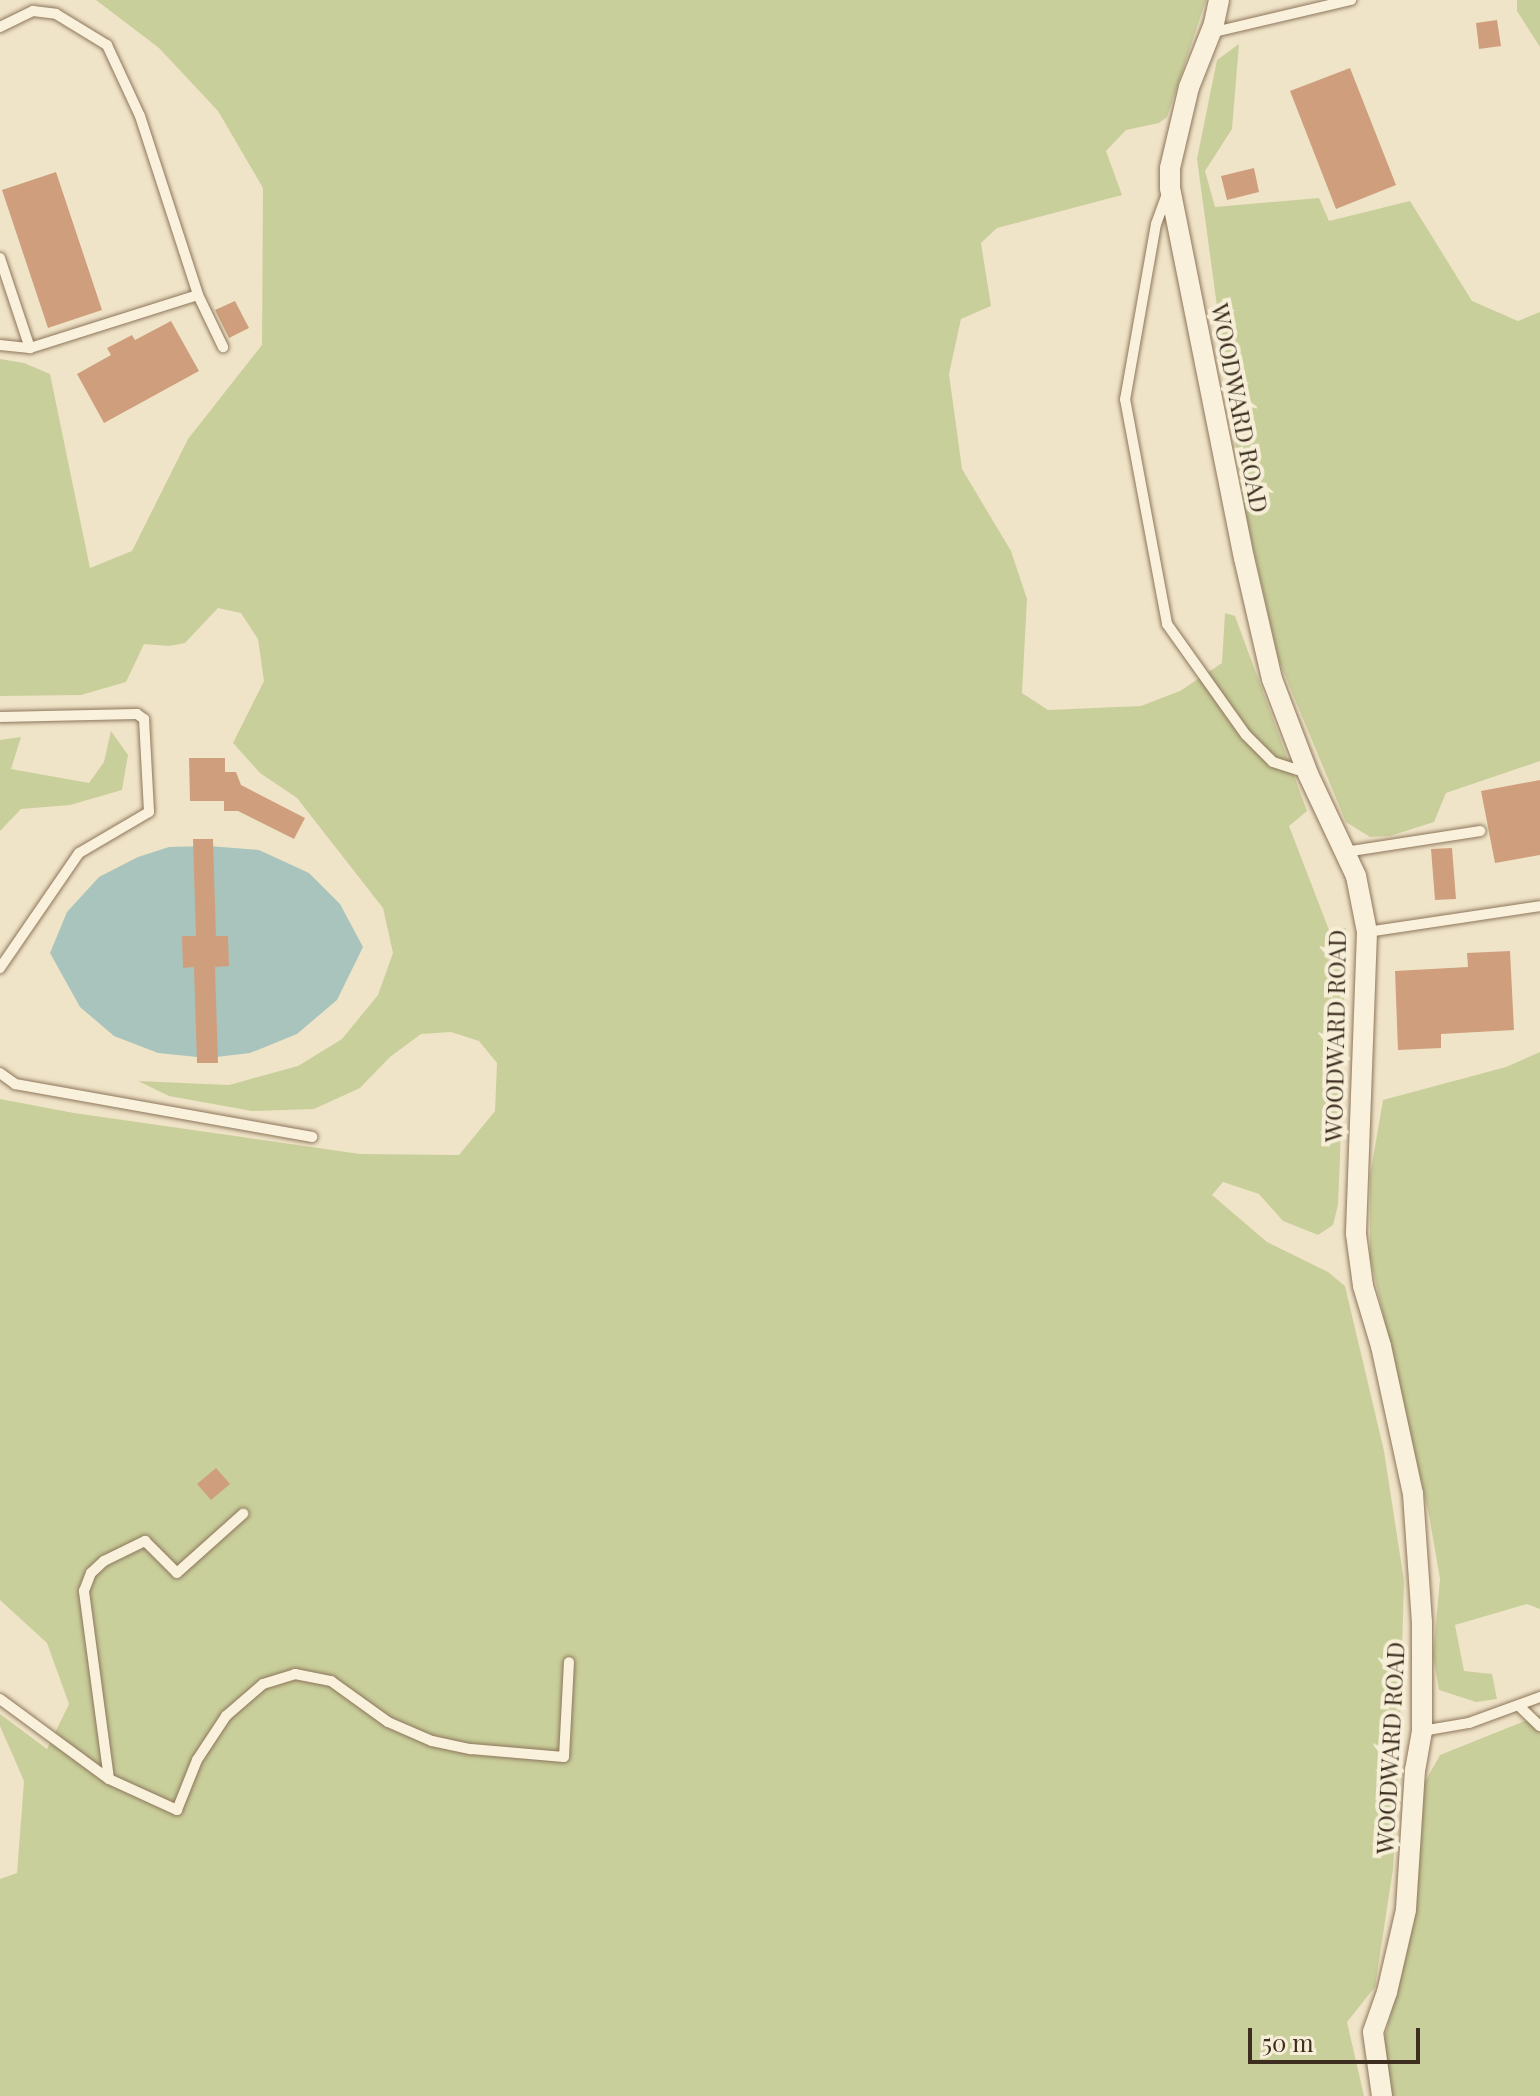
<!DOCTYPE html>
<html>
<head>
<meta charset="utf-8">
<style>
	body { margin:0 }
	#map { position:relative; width:1540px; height:2096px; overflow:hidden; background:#f0e4c8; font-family:"Playfair Display",serif }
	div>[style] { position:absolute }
	.green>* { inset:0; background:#c9cf9b }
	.water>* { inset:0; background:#a9c4bc }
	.building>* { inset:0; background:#cf9f7d }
	.roads { filter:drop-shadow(0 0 2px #8d765c) drop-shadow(0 0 2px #8d765c) }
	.lane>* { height:10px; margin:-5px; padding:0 5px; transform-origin:5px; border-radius:5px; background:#faf1dc }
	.street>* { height:20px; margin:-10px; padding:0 10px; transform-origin:10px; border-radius:10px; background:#faf1dc }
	span { translate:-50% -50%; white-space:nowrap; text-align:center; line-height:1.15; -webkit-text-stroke:8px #f7eed8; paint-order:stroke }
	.street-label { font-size:24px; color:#3d2e20 }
	.scale { position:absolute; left:1248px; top:2028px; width:172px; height:36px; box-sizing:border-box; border:4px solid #3d2e20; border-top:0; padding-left:10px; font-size:24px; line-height:28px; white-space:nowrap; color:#3d2e20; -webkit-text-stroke:6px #f7eed8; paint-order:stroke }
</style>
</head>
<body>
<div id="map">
	<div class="green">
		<div style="clip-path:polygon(96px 0,1206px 0,1167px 117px,1159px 123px,1126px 130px,1106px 151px,1122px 195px,997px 228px,981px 243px,991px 306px,961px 319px,949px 374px,962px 469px,1011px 551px,1027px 599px,1022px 693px,1048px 710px,1141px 706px,1180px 691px,1222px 663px,1225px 613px,1235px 616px,1307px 811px,1289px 826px,1329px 930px,1346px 928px,1340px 1159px,1338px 1205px,1333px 1225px,1318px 1235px,1283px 1221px,1259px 1194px,1223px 1182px,1212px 1195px,1267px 1242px,1328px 1272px,1345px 1286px,1384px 1451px,1404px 1581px,1399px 1760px,1393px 1869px,1375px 1987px,1347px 2022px,1364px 2096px,0 2096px,0 1879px,17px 1873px,24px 1781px,0 1726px,0 1714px,47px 1749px,69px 1704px,47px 1643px,0 1600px,0 1099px,74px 1113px,360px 1154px,459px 1155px,495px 1111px,497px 1063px,479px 1041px,451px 1032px,421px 1034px,390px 1057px,360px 1088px,314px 1109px,252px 1111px,169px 1096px,138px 1081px,229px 1085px,298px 1066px,342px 1039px,378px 995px,393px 953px,383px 908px,297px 798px,260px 773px,233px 743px,264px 681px,258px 639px,241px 613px,218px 608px,185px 643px,169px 646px,144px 644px,126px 682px,81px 695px,0 696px,0 359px,24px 363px,50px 374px,90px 568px,132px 551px,188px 439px,262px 345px,263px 188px,218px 111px,159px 48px)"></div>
		<div style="clip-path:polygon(1517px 0,1540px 0,1540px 47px,1517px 11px)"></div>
		<div style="clip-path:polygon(1239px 44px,1232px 129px,1205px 171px,1215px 207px,1319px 198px,1329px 221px,1410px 201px,1472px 301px,1518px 321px,1540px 312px,1540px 761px,1446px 793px,1434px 822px,1390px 836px,1370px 837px,1346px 822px,1279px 661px,1245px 513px,1197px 159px,1217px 60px)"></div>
		<div style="clip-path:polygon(111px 731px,128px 755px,122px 790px,70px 805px,21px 809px,0 831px,0 740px,21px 737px,11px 769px,89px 783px,104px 762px)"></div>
		<div style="clip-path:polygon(1540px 1052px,1540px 1609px,1527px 1604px,1455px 1625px,1464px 1671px,1492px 1674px,1497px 1699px,1476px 1702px,1439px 1690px,1433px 1656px,1440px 1579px,1429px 1515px,1370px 1257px,1370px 1176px,1383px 1100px,1506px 1067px)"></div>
		<div style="clip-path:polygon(1540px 1715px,1540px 2096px,1392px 2096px,1383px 2044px,1396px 1993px,1422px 1787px,1440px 1755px)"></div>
	</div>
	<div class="water">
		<div style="clip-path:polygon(209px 846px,259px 850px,309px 873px,340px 904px,363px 947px,337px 1000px,297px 1034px,250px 1053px,207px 1058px,158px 1053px,114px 1036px,80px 1007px,50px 953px,67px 912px,99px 877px,138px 857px,169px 847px)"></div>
	</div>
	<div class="building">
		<div style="clip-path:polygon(1497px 20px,1501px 46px,1479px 49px,1476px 23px)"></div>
		<div style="clip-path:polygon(1350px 68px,1396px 185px,1336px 209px,1290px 91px)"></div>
		<div style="clip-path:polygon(1254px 168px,1259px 192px,1227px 200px,1221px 176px)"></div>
		<div style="clip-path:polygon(56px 172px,102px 310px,48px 328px,2px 190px)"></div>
		<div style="clip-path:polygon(235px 301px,249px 328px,229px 338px,215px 310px)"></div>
		<div style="clip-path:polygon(171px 321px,199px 371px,104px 423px,77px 374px,111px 355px,107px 348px,132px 335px,135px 340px)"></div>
		<div style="clip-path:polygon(189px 758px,225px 758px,225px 772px,236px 772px,241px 785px,305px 818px,294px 839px,238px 811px,224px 811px,224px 801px,190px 801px)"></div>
		<div style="clip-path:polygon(1540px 780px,1540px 855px,1495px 863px,1481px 791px)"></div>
		<div style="clip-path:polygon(193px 839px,213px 839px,216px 936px,228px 936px,229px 966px,215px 967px,218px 1063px,197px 1063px,194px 967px,183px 968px,182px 936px,196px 936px)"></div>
		<div style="clip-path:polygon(1452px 848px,1456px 899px,1435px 900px,1431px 849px)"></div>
		<div style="clip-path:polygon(1510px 951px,1514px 1030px,1441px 1034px,1441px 1048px,1398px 1050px,1395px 971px,1468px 967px,1467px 953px)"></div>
		<div style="clip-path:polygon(216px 1468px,230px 1484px,211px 1500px,197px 1484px)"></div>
	</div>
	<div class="roads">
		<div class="lane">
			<div style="left:0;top:27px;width:37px;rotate:-26deg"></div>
			<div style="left:33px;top:11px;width:23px;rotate:7deg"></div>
			<div style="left:56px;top:14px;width:60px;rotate:31.3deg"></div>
			<div style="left:107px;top:45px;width:78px;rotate:65.1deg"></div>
			<div style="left:140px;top:116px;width:188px;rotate:72deg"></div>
			<div style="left:198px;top:295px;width:58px;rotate:64.3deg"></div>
			<div style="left:1210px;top:33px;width:145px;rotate:-13.2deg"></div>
			<div style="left:1167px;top:194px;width:32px;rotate:110deg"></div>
			<div style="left:1156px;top:224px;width:178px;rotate:100deg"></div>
			<div style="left:1125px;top:399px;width:229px;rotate:79.4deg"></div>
			<div style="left:1167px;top:624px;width:136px;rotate:54.6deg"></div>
			<div style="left:1246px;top:735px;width:38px;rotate:45deg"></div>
			<div style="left:1273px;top:762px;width:35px;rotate:18deg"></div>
			<div style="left:0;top:258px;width:95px;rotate:71.6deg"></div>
			<div style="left:0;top:345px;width:30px;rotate:6deg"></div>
			<div style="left:30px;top:348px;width:176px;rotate:-17.5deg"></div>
			<div style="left:0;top:717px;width:137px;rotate:-1.3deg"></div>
			<div style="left:137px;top:714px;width:9px;rotate:36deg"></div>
			<div style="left:144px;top:719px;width:93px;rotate:86.9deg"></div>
			<div style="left:149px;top:812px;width:81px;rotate:149.6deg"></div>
			<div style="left:79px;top:853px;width:140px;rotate:124.5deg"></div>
			<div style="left:1345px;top:852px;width:137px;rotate:-8.8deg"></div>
			<div style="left:1367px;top:932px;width:175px;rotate:-8.5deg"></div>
			<div style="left:0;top:1073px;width:19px;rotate:36deg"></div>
			<div style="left:15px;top:1084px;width:302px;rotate:10.1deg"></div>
			<div style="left:0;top:1699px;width:135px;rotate:36.3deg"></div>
			<div style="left:109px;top:1779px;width:75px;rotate:24.5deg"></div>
			<div style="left:177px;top:1810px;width:54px;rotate:-68.2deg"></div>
			<div style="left:197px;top:1760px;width:53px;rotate:-56.6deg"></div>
			<div style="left:226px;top:1716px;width:49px;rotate:-40.9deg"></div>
			<div style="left:263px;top:1684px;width:34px;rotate:-17deg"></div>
			<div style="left:295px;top:1674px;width:37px;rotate:11deg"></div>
			<div style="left:331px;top:1681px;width:70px;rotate:35.7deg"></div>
			<div style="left:388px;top:1722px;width:48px;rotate:23.4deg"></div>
			<div style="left:432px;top:1741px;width:40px;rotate:12deg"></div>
			<div style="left:471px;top:1749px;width:93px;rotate:4.9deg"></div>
			<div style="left:564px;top:1757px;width:95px;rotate:-87deg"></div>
			<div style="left:1519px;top:1706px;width:29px;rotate:44deg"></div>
			<div style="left:1422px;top:1731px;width:48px;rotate:-9.7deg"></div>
			<div style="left:1469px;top:1723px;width:76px;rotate:-20.1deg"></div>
			<div style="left:109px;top:1779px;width:190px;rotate:-97.6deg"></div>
			<div style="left:84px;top:1591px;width:19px;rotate:-69deg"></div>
			<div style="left:91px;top:1573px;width:18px;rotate:-43deg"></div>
			<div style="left:104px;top:1561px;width:46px;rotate:-26deg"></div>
			<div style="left:145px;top:1541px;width:45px;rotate:45deg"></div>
			<div style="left:177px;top:1573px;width:89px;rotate:-41.8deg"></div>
		</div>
		<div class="street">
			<div style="left:1219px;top:0;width:25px;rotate:102deg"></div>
			<div style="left:1214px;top:24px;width:68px;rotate:111.6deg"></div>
			<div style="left:1189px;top:87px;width:83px;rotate:103.2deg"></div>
			<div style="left:1170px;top:168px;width:20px;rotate:90deg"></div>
			<div style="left:1170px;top:188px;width:377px;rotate:78.7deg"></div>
			<div style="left:1244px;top:558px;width:124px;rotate:77deg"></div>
			<div style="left:1272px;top:679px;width:102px;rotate:69.2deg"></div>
			<div style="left:1308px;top:774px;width:113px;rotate:64.8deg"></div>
			<div style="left:1356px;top:876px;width:57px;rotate:78.9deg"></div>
			<div style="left:1367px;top:932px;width:302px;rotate:92.1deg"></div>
			<div style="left:1356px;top:1234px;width:52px;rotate:82.3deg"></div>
			<div style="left:1363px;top:1286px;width:63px;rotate:73.3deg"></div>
			<div style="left:1381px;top:1346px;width:151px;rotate:77.8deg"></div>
			<div style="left:1413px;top:1494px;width:129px;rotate:86deg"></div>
			<div style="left:1422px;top:1623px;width:108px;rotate:90deg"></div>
			<div style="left:1422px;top:1731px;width:40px;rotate:100deg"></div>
			<div style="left:1415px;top:1770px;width:140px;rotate:93.7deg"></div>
			<div style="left:1406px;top:1910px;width:84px;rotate:103deg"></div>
			<div style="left:1387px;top:1992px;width:42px;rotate:109.3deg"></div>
			<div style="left:1373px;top:2032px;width:65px;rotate:82deg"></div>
		</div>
	</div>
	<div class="street-label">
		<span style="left:1240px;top:408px;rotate:79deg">WOODWARD ROAD</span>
		<span style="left:1335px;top:1036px;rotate:-89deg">WOODWARD ROAD</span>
		<span style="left:1390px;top:1748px;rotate:-87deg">WOODWARD ROAD</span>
	</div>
	<div class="scale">50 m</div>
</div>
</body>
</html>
